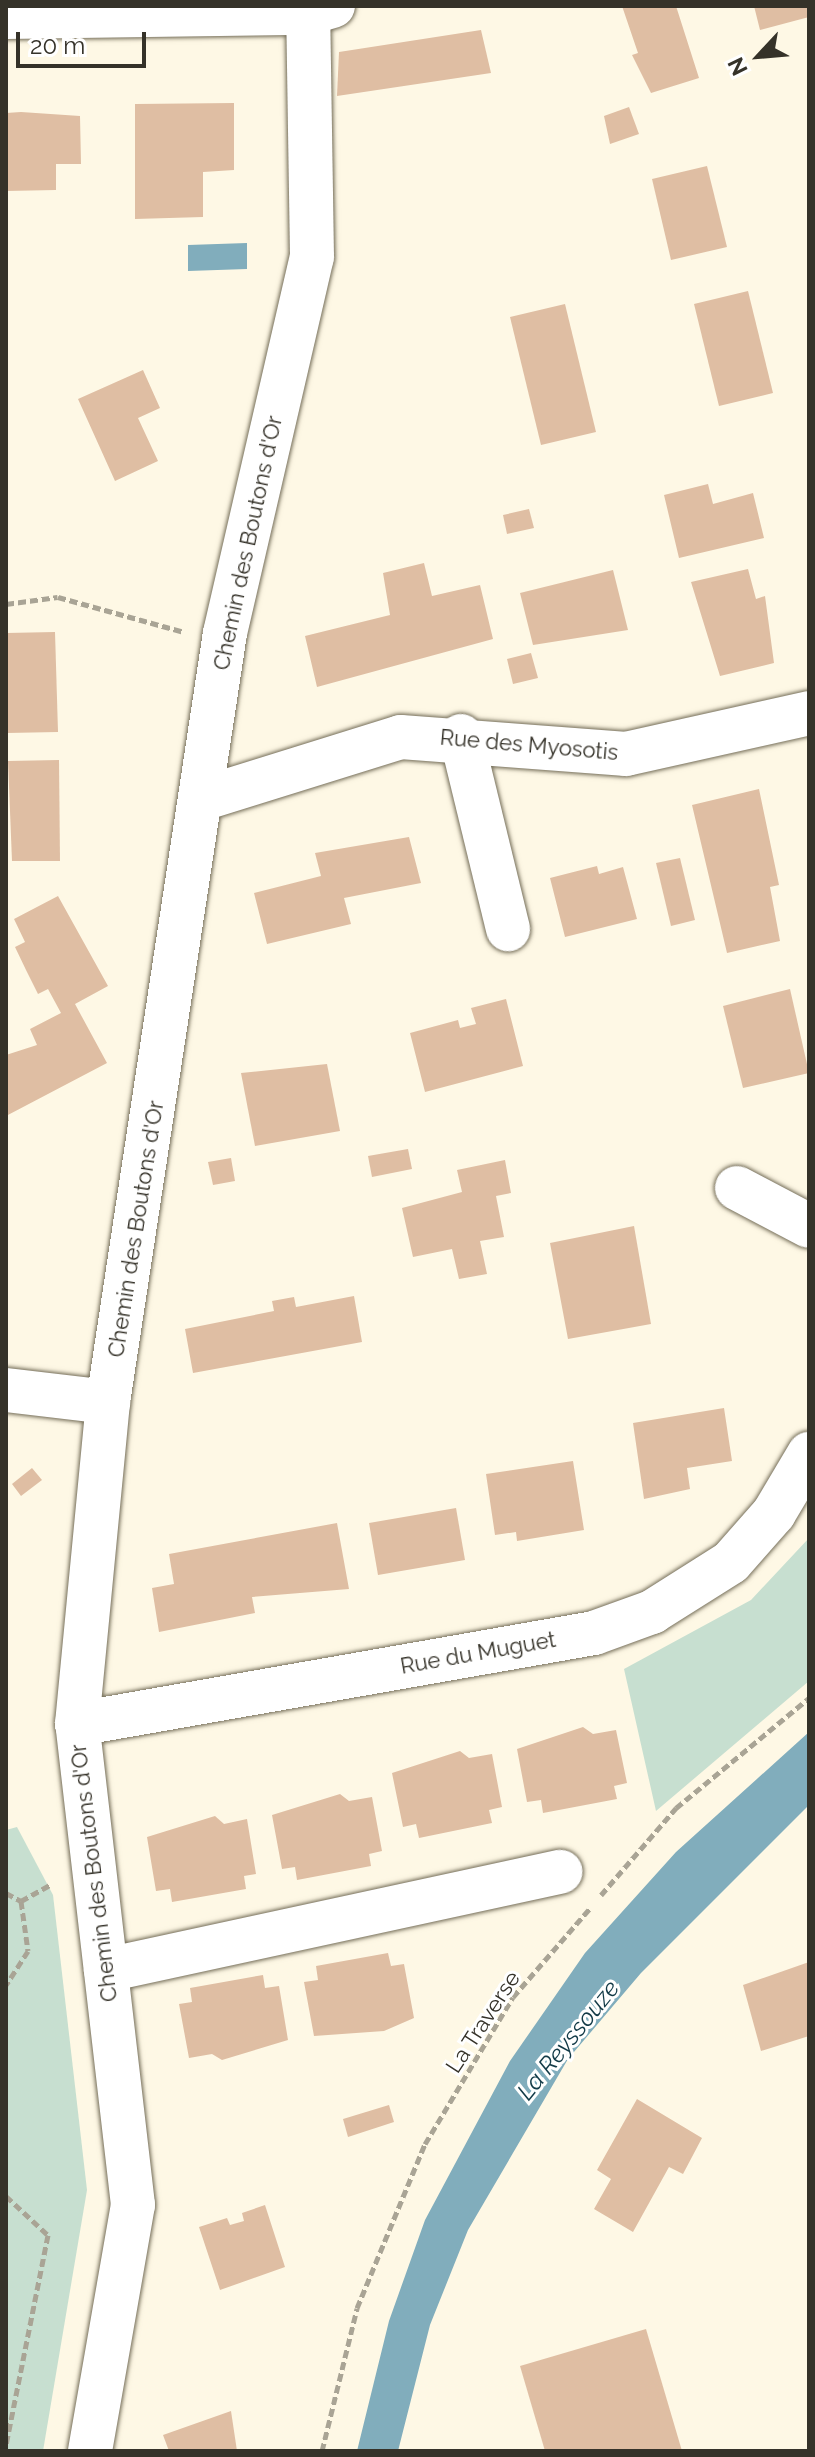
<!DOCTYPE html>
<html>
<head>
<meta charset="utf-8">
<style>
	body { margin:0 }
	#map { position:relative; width:815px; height:2457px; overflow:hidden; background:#fef8e5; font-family:Raleway,sans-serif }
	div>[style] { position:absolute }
	.green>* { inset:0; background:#c7dfd0 }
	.water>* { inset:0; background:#81adbc }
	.building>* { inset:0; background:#dfbea3 }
	.path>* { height:5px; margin-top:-2.5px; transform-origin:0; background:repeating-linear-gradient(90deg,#a9a495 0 8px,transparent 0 12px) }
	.roads { filter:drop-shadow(0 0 2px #756e59) drop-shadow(0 0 2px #756e59) }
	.minor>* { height:44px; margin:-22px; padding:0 22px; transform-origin:22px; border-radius:22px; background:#fff }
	span { translate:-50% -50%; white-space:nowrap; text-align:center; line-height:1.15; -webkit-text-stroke:6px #fff; paint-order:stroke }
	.street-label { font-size:22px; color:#353229 }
	.water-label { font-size:24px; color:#123a47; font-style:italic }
	.frame { position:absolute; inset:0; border:8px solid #353229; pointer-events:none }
	.north { position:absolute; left:719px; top:16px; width:80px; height:80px; -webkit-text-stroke:6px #fff; paint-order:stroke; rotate:244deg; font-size:22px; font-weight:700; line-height:32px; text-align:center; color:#353229 }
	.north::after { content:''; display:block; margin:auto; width:28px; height:36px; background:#353229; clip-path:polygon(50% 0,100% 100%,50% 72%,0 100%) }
	.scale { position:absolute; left:16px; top:32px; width:130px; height:36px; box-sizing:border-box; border:4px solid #353229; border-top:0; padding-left:10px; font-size:24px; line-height:28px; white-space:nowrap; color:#353229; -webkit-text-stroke:6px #fff; paint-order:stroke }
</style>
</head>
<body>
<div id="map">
	<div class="green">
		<div style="clip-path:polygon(809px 1538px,809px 1681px,656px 1811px,624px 1669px,751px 1600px)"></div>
		<div style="clip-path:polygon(17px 1827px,53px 1895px,87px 2190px,43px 2451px,6px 2451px,6px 1830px)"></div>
	</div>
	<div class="water">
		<div style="clip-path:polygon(247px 243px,247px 269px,188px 271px,188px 245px)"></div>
		<div style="clip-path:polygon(809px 1732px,809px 1805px,641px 1973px,568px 2059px,468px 2230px,430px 2325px,398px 2451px,357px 2451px,389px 2321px,425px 2220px,510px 2061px,585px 1953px,676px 1852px)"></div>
	</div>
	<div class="building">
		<div style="clip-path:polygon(622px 6px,676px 6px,699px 78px,651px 93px,632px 55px,638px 53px)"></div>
		<div style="clip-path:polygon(754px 6px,809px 6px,809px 17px,760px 30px)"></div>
		<div style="clip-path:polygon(481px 30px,491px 73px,337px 96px,339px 52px)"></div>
		<div style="clip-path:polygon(234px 103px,234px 170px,203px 172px,203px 217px,135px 219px,135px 104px)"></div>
		<div style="clip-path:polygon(629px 107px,639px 134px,610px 144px,604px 116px)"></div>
		<div style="clip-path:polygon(21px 112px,80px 116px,81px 164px,56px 164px,56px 190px,6px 191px,6px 113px)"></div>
		<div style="clip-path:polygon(707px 166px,727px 247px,671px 260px,652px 179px)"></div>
		<div style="clip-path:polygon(748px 291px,773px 393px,719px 406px,694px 304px)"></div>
		<div style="clip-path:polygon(565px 304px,596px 432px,541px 445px,510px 317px)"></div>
		<div style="clip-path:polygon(143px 370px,160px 408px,138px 418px,158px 461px,115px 481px,78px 399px)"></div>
		<div style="clip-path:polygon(708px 484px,713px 504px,753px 493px,764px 538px,679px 558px,664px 495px)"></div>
		<div style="clip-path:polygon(529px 509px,534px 528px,507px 534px,503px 515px)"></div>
		<div style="clip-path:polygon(424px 563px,432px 596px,480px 585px,493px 639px,317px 687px,305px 636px,390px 615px,383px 573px)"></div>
		<div style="clip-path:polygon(748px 569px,756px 599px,765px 596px,774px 663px,720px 676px,691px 582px)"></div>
		<div style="clip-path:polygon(613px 570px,628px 630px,533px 645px,520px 593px)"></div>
		<div style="clip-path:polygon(55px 632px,58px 732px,7px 733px,6px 633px)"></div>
		<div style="clip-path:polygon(531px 653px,538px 678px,513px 684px,507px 659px)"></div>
		<div style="clip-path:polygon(59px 760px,60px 861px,12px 861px,8px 761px)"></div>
		<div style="clip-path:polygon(759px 789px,779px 885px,770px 887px,780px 941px,727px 953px,692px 805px)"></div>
		<div style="clip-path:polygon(409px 837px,421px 883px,344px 898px,351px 924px,267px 944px,254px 893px,321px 876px,315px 853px)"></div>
		<div style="clip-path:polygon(680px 858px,695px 920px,671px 926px,656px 863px)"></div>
		<div style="clip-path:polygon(597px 866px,599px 874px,623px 867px,637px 919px,565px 937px,550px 878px)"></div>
		<div style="clip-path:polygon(58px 896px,108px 986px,75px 1004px,107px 1063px,6px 1116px,6px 1055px,37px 1045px,30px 1029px,61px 1013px,48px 989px,38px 994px,26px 970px,15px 947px,25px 942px,14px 919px)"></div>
		<div style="clip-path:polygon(790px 989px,809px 1073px,743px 1088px,723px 1006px)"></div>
		<div style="clip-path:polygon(506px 999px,523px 1066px,425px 1092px,410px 1033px,458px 1020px,460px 1028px,476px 1024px,471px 1008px)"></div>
		<div style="clip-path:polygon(327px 1064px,340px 1131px,255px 1146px,241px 1073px)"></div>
		<div style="clip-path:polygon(408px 1149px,412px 1169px,372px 1177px,368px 1156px)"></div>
		<div style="clip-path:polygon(231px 1158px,235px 1181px,213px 1185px,208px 1162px)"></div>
		<div style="clip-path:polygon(505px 1160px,511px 1193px,496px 1196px,504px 1237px,480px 1241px,487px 1274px,459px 1279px,452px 1249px,413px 1257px,402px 1208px,462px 1192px,457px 1170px)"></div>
		<div style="clip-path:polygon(634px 1226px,651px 1324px,568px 1339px,550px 1243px)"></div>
		<div style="clip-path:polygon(354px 1296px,362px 1342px,193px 1373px,185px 1329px,274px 1311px,272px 1301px,294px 1297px,296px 1307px)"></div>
		<div style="clip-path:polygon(724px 1408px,732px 1461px,687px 1468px,690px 1489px,644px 1499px,633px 1423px)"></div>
		<div style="clip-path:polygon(573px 1461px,584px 1530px,517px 1541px,516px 1532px,495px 1535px,486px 1474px)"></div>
		<div style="clip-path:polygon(32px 1468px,42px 1480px,21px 1496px,12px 1484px)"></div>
		<div style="clip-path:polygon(456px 1508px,465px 1560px,378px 1575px,369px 1523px)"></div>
		<div style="clip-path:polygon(337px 1523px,349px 1589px,252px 1597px,255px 1613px,159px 1632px,152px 1588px,174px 1584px,169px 1554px)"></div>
		<div style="clip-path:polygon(583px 1727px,593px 1734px,616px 1730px,627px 1783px,614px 1786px,617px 1799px,543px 1813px,541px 1800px,527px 1802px,517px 1749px)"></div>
		<div style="clip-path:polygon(460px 1751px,469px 1758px,492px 1754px,502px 1807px,489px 1810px,492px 1823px,419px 1838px,416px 1824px,403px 1827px,392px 1773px)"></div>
		<div style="clip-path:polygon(340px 1794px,349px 1801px,372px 1797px,382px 1851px,369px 1854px,371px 1866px,297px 1880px,295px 1867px,282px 1869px,272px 1815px)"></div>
		<div style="clip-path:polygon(215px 1816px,224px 1824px,247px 1819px,256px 1874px,244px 1876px,246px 1889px,172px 1902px,170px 1889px,156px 1891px,147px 1837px)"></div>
		<div style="clip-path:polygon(388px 1953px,391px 1966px,404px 1964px,414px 2018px,384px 2031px,314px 2036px,304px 1982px,318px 1980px,316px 1966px)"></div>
		<div style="clip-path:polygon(809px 1962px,809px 2036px,761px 2051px,743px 1985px)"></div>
		<div style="clip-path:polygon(263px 1975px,265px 1988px,279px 1986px,288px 2040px,222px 2060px,212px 2054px,189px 2058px,179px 2004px,192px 2002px,190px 1988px)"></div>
		<div style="clip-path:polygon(637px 2099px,702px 2138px,683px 2174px,669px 2167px,633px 2232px,594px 2209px,611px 2179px,597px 2170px)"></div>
		<div style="clip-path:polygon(389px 2105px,394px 2122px,348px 2137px,343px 2119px)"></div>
		<div style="clip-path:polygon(265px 2205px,285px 2267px,220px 2290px,199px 2227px,227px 2218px,230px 2225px,244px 2221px,242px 2213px)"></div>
		<div style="clip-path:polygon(646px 2329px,682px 2451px,545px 2451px,520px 2366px)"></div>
		<div style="clip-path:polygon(231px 2411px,237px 2451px,169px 2451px,163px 2435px)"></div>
	</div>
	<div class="path">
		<div style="left:6px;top:604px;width:52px;rotate:-7.7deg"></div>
		<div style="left:58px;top:597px;width:131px;rotate:15.5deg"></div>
		<div style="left:6px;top:1893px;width:17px;rotate:28deg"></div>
		<div style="left:21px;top:1901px;width:50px;rotate:82deg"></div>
		<div style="left:28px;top:1951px;width:40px;rotate:122.9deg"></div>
		<div style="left:601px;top:1895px;width:115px;rotate:-49.2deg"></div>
		<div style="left:676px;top:1808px;width:173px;rotate:-39.6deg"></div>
		<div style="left:21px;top:1901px;width:35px;rotate:-29deg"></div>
		<div style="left:6px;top:2196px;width:57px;rotate:42.9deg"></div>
		<div style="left:48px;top:2235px;width:214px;rotate:101.3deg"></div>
		<div style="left:322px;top:2451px;width:147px;rotate:-76.2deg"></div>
		<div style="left:357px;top:2308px;width:178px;rotate:-67.5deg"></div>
		<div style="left:425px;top:2144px;width:171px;rotate:-59.1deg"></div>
		<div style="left:513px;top:1997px;width:118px;rotate:-49.1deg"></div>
	</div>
	<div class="roads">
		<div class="minor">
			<div style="left:6px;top:17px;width:302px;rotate:-0.8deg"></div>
			<div style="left:308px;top:13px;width:26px;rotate:-16deg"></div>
			<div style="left:461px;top:736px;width:199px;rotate:76.3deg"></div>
			<div style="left:205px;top:798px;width:205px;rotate:-17.3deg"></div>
			<div style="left:401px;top:737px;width:226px;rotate:4.3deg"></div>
			<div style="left:626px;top:754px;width:188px;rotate:-12.6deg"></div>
			<div style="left:737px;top:1188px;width:81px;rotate:27.8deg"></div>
			<div style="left:6px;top:1390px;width:103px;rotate:6.7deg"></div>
			<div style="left:77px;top:1724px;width:525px;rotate:-9.98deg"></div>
			<div style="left:594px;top:1633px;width:62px;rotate:-19.9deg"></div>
			<div style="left:652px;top:1612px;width:93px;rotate:-32.3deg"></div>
			<div style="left:731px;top:1562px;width:65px;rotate:-48.7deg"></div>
			<div style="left:774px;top:1513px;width:69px;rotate:-59.3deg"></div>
			<div style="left:106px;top:1970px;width:465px;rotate:-12.2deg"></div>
			<div style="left:90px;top:2451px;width:250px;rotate:-80.1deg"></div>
			<div style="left:133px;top:2205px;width:484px;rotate:-96.6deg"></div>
			<div style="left:77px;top:1724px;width:323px;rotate:-84.5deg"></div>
			<div style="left:108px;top:1402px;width:778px;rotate:-81.35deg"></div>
			<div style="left:225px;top:633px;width:386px;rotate:-77deg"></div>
			<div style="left:312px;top:257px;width:244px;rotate:-90.9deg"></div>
		</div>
	</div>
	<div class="street-label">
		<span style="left:248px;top:543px;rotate:-78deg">Chemin des Boutons d'Or</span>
		<span style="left:529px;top:745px;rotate:5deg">Rue des Myosotis</span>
		<span style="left:136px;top:1229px;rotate:-81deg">Chemin des Boutons d'Or</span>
		<span style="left:478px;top:1653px;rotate:-10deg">Rue du Muguet</span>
		<span style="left:94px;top:1873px;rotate:-97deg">Chemin des Boutons d'Or</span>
		<span style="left:483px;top:2022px;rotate:-57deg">La Traverse</span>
	</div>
	<div class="water-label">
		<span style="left:568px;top:2040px;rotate:-51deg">La Reyssouze</span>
	</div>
	<div class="frame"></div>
	<div class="north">N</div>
	<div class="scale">20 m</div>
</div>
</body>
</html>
